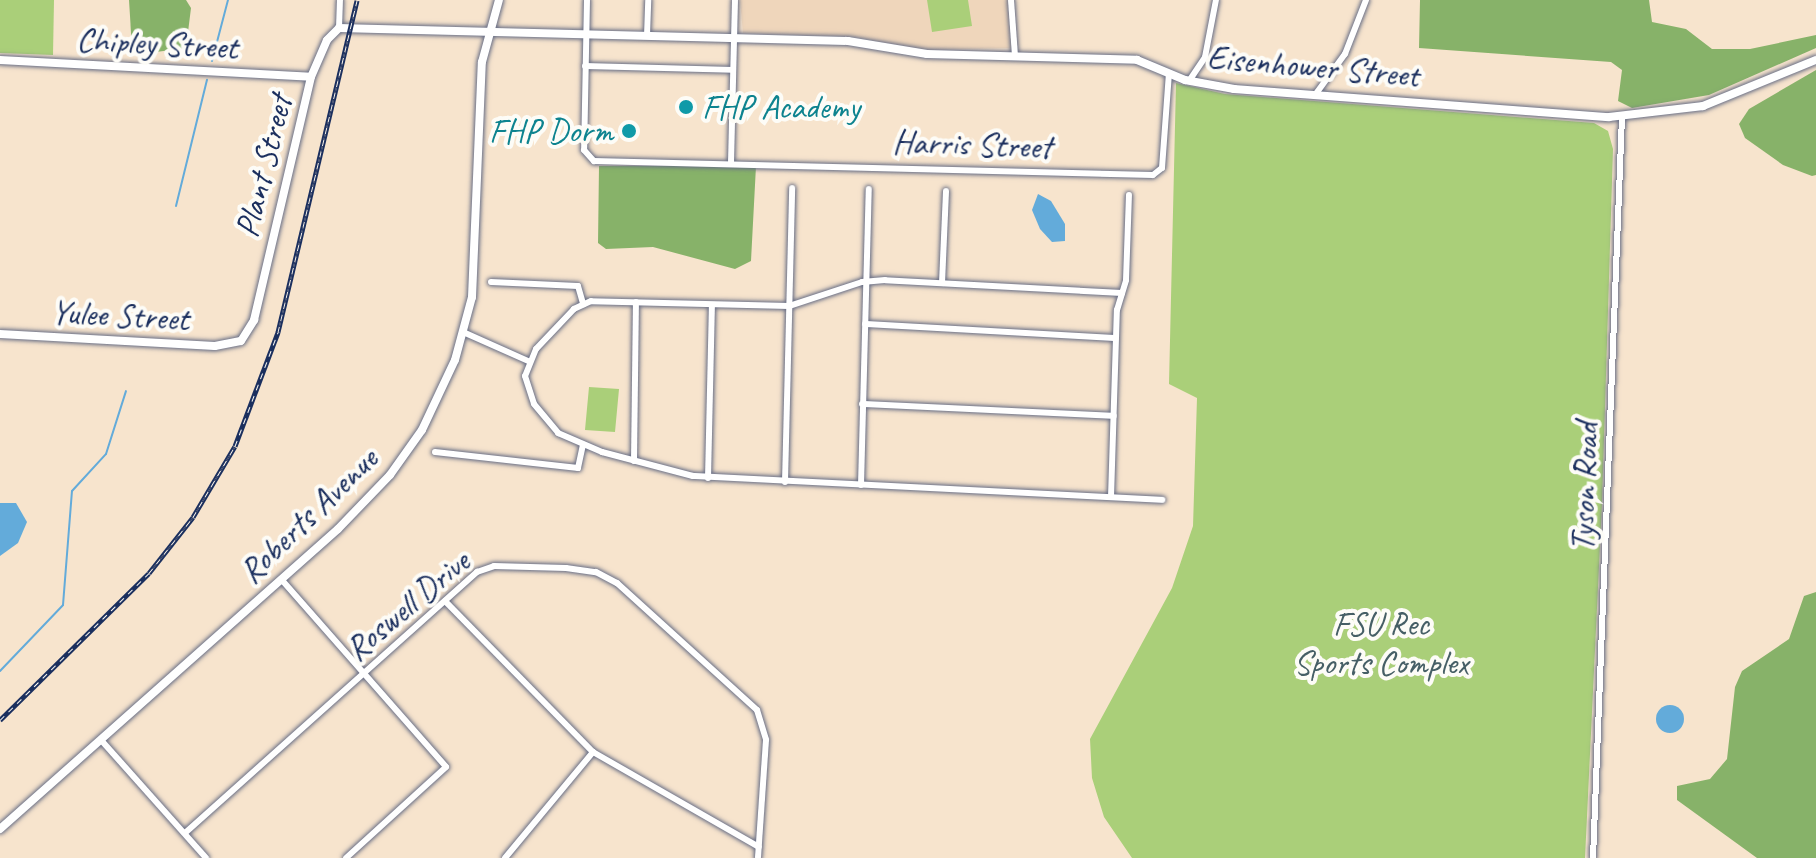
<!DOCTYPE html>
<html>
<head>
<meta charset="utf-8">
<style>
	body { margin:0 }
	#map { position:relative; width:1816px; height:858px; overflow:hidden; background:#f7e4cd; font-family:Caveat,sans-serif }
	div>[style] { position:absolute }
	.built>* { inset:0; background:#efd6bb }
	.green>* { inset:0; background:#aacf79 }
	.forest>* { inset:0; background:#87b269 }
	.water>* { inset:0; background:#63abda }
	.round { border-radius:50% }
	.stream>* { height:2px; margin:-1px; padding:0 1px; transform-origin:1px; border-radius:1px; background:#63abda }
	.roads { filter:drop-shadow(0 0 2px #686e85) drop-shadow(0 0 2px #686e85) }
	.minor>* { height:6px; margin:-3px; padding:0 3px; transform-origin:3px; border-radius:3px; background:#fff }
	.tertiary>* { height:8px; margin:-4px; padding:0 4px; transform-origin:4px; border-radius:4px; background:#fff }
	.rail>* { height:5px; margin-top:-2.5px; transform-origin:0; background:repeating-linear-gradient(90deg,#fdfcf7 0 6px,#1b2f5e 0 12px); box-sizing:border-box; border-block:2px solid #1b2f5e }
	.dots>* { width:22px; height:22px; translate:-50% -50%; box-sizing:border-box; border:4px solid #fdfcf7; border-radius:50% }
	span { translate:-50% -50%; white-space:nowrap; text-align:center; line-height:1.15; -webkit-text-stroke:8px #fdfcf7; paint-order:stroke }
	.street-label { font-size:34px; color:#1b2f5e }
	.culture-label { font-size:34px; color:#0d838f }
	.left { translate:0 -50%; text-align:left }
	.right { translate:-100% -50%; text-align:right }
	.park-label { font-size:34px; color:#465f66 }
</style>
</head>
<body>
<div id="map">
	<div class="built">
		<div style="clip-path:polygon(740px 0,1008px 0,1011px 48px,924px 50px,856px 37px,743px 33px)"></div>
	</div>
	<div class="green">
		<div style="clip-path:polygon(0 0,54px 0,53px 55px,0 53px)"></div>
		<div style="clip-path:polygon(927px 0,968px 0,972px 26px,932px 32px)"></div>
		<div style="clip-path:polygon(1176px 83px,1225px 94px,1594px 123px,1608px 131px,1613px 149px,1602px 504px,1585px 858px,1132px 858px,1104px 817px,1092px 778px,1090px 739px,1172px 588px,1193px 526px,1197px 398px,1169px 384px)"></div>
		<div style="clip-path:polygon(589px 387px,619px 389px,615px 432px,585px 430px)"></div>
	</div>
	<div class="forest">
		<div style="clip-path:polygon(129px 0,186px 0,191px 8px,186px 48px,141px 54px,132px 49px)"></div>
		<div style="clip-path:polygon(1420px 0,1649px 0,1652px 22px,1686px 29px,1712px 49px,1750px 49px,1816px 35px,1816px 48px,1709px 95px,1632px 108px,1618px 101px,1622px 70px,1611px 62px,1419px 48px)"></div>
		<div style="clip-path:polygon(1816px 70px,1816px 175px,1812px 176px,1783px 165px,1745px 138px,1739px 124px,1749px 109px)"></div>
		<div style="clip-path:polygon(599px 166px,756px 166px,751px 261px,735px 269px,653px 247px,606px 249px,598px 243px)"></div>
		<div style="clip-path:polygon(1816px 592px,1816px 858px,1757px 858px,1677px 800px,1677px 786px,1710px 779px,1727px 759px,1735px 687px,1742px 671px,1789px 639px,1804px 596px)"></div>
	</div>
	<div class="water">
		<div style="clip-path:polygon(1038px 194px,1051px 201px,1065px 224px,1065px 241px,1052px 242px,1040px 229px,1032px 210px)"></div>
		<div style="clip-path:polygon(0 503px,16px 503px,27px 522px,18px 543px,0 556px)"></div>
		<div class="round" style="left:1656px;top:705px;width:28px;height:28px"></div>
	</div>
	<div class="stream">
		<div style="left:212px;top:61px;width:63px;rotate:-75.3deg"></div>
		<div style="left:176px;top:206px;width:130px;rotate:-76.2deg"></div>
		<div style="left:0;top:671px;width:91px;rotate:-46.3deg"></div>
		<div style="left:63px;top:605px;width:114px;rotate:-85.5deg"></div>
		<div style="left:72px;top:491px;width:50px;rotate:-47.4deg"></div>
		<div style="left:106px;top:454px;width:66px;rotate:-72.4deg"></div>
	</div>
	<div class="roads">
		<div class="minor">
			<div style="left:587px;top:0;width:150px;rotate:91.1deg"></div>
			<div style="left:584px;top:150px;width:15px;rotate:48deg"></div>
			<div style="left:594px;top:161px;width:559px;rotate:1.43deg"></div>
			<div style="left:1153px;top:175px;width:11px;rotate:-38deg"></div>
			<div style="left:1162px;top:168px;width:95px;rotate:-85.8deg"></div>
			<div style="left:1011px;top:0;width:56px;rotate:85.9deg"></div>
			<div style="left:339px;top:28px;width:28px;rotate:-88deg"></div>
			<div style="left:647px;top:36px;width:36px;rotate:-88deg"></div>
			<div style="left:585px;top:66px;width:148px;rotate:1.5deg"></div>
			<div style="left:1189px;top:81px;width:29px;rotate:-56deg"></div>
			<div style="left:1205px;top:57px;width:58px;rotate:-79.1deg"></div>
			<div style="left:1315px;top:95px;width:51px;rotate:-53.8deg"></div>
			<div style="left:1345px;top:54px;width:58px;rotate:-68.7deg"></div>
			<div style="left:731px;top:163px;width:163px;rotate:-88.6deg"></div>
			<div style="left:491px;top:282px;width:87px;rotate:2.6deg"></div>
			<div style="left:578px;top:286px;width:19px;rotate:74deg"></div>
			<div style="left:942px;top:283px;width:92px;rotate:-87.5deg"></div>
			<div style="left:1122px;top:293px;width:237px;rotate:-176.9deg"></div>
			<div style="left:885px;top:280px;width:23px;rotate:175deg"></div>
			<div style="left:862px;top:282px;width:77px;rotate:161.8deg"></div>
			<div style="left:789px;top:306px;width:198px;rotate:-178.6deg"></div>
			<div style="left:591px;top:301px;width:19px;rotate:155deg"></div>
			<div style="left:574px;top:309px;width:55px;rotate:133.5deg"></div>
			<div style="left:536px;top:349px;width:29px;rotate:112deg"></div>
			<div style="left:525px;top:376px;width:29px;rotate:72deg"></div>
			<div style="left:534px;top:404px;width:38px;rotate:50deg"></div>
			<div style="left:558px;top:433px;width:48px;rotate:23.4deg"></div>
			<div style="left:602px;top:452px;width:94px;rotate:14.8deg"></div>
			<div style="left:693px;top:476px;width:470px;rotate:2.9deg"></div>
			<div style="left:865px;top:324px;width:251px;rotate:3.2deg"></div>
			<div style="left:463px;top:332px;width:71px;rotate:24deg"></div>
			<div style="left:862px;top:404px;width:252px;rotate:2.7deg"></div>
			<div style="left:435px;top:452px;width:144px;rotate:6.4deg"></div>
			<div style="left:578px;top:468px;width:24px;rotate:-78deg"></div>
			<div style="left:634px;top:461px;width:159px;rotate:-89.3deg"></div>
			<div style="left:708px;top:478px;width:173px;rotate:-88.7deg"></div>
			<div style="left:785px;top:482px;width:294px;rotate:-88.6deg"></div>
			<div style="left:861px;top:485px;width:296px;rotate:-88.5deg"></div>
			<div style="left:1111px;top:497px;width:187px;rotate:-88.2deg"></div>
			<div style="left:1117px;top:310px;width:31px;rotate:-73deg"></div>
			<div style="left:1126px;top:280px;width:85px;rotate:-88deg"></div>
			<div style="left:281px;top:579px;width:250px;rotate:48.7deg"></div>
			<div style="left:446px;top:767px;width:135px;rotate:137.7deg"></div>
			<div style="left:445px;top:601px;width:211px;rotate:45.6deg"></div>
			<div style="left:593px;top:752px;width:191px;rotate:29.8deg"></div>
			<div style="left:101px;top:740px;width:158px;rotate:48.3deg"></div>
			<div style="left:185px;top:833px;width:392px;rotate:-41.8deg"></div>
			<div style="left:477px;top:572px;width:18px;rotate:-19deg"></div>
			<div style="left:494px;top:566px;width:72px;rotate:1.6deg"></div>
			<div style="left:566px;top:568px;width:30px;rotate:8deg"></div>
			<div style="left:596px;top:572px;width:24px;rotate:28deg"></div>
			<div style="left:617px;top:583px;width:189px;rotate:42.2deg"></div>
			<div style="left:757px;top:710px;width:31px;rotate:73deg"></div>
			<div style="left:766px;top:740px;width:118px;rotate:93.9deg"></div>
			<div style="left:505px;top:858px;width:138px;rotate:-50.3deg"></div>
			<div style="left:1593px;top:858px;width:742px;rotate:-87.76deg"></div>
		</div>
		<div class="tertiary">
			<div style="left:0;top:60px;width:311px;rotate:3.1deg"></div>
			<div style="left:0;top:334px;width:215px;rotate:3.2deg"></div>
			<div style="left:215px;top:346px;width:26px;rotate:-11deg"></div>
			<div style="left:241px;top:341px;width:25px;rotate:-58deg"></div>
			<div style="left:254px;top:320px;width:250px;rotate:-76.8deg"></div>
			<div style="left:311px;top:77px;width:40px;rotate:-66.6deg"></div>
			<div style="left:327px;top:40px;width:17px;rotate:-45deg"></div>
			<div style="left:339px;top:28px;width:509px;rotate:1.46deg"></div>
			<div style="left:848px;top:41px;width:80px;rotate:9.3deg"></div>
			<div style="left:927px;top:54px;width:210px;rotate:1.6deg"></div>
			<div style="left:1137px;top:60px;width:52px;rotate:22.6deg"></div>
			<div style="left:1185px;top:80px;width:50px;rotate:10.4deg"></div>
			<div style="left:1234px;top:89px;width:376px;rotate:4.3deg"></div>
			<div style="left:1609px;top:117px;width:95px;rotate:-6.7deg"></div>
			<div style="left:1703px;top:106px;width:122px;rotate:-22.2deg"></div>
			<div style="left:0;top:829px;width:452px;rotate:-41.6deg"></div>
			<div style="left:338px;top:529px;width:75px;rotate:-46.1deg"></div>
			<div style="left:390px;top:475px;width:55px;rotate:-54.6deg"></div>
			<div style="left:422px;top:430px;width:77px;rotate:-64.8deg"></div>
			<div style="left:455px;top:360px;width:65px;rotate:-74.9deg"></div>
			<div style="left:472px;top:297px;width:235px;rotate:-87.6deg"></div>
			<div style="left:482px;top:62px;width:64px;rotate:-74.7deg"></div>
		</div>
	</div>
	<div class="rail">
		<div style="left:0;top:720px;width:209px;rotate:-44.6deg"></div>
		<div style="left:149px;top:573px;width:71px;rotate:-51.8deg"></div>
		<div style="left:193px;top:517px;width:82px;rotate:-59.4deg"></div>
		<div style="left:235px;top:446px;width:122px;rotate:-69.3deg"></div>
		<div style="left:278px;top:332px;width:341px;rotate:-76.6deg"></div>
	</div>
	<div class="dots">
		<div style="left:686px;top:107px;background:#0f9aa8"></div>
		<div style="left:629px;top:131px;background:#0f9aa8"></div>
	</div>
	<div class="street-label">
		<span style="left:157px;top:43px;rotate:3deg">Chipley Street</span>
		<span style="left:1313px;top:66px;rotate:5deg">Eisenhower Street</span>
		<span style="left:972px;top:144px;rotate:2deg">Harris Street</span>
		<span style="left:263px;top:166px;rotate:-76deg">Plant Street</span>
		<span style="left:120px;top:315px;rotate:3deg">Yulee Street</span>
		<span style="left:1584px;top:487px;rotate:-88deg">Tyson Road</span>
		<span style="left:308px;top:515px;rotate:-44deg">Roberts Avenue</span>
		<span style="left:407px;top:605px;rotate:-40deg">Roswell Drive</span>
	</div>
	<div class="culture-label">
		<span class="left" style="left:702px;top:107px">FHP Academy</span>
		<span class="right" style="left:613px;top:131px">FHP Dorm</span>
	</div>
	<div class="park-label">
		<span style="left:1381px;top:643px">FSU Rec<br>Sports Complex</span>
	</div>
</div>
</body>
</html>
